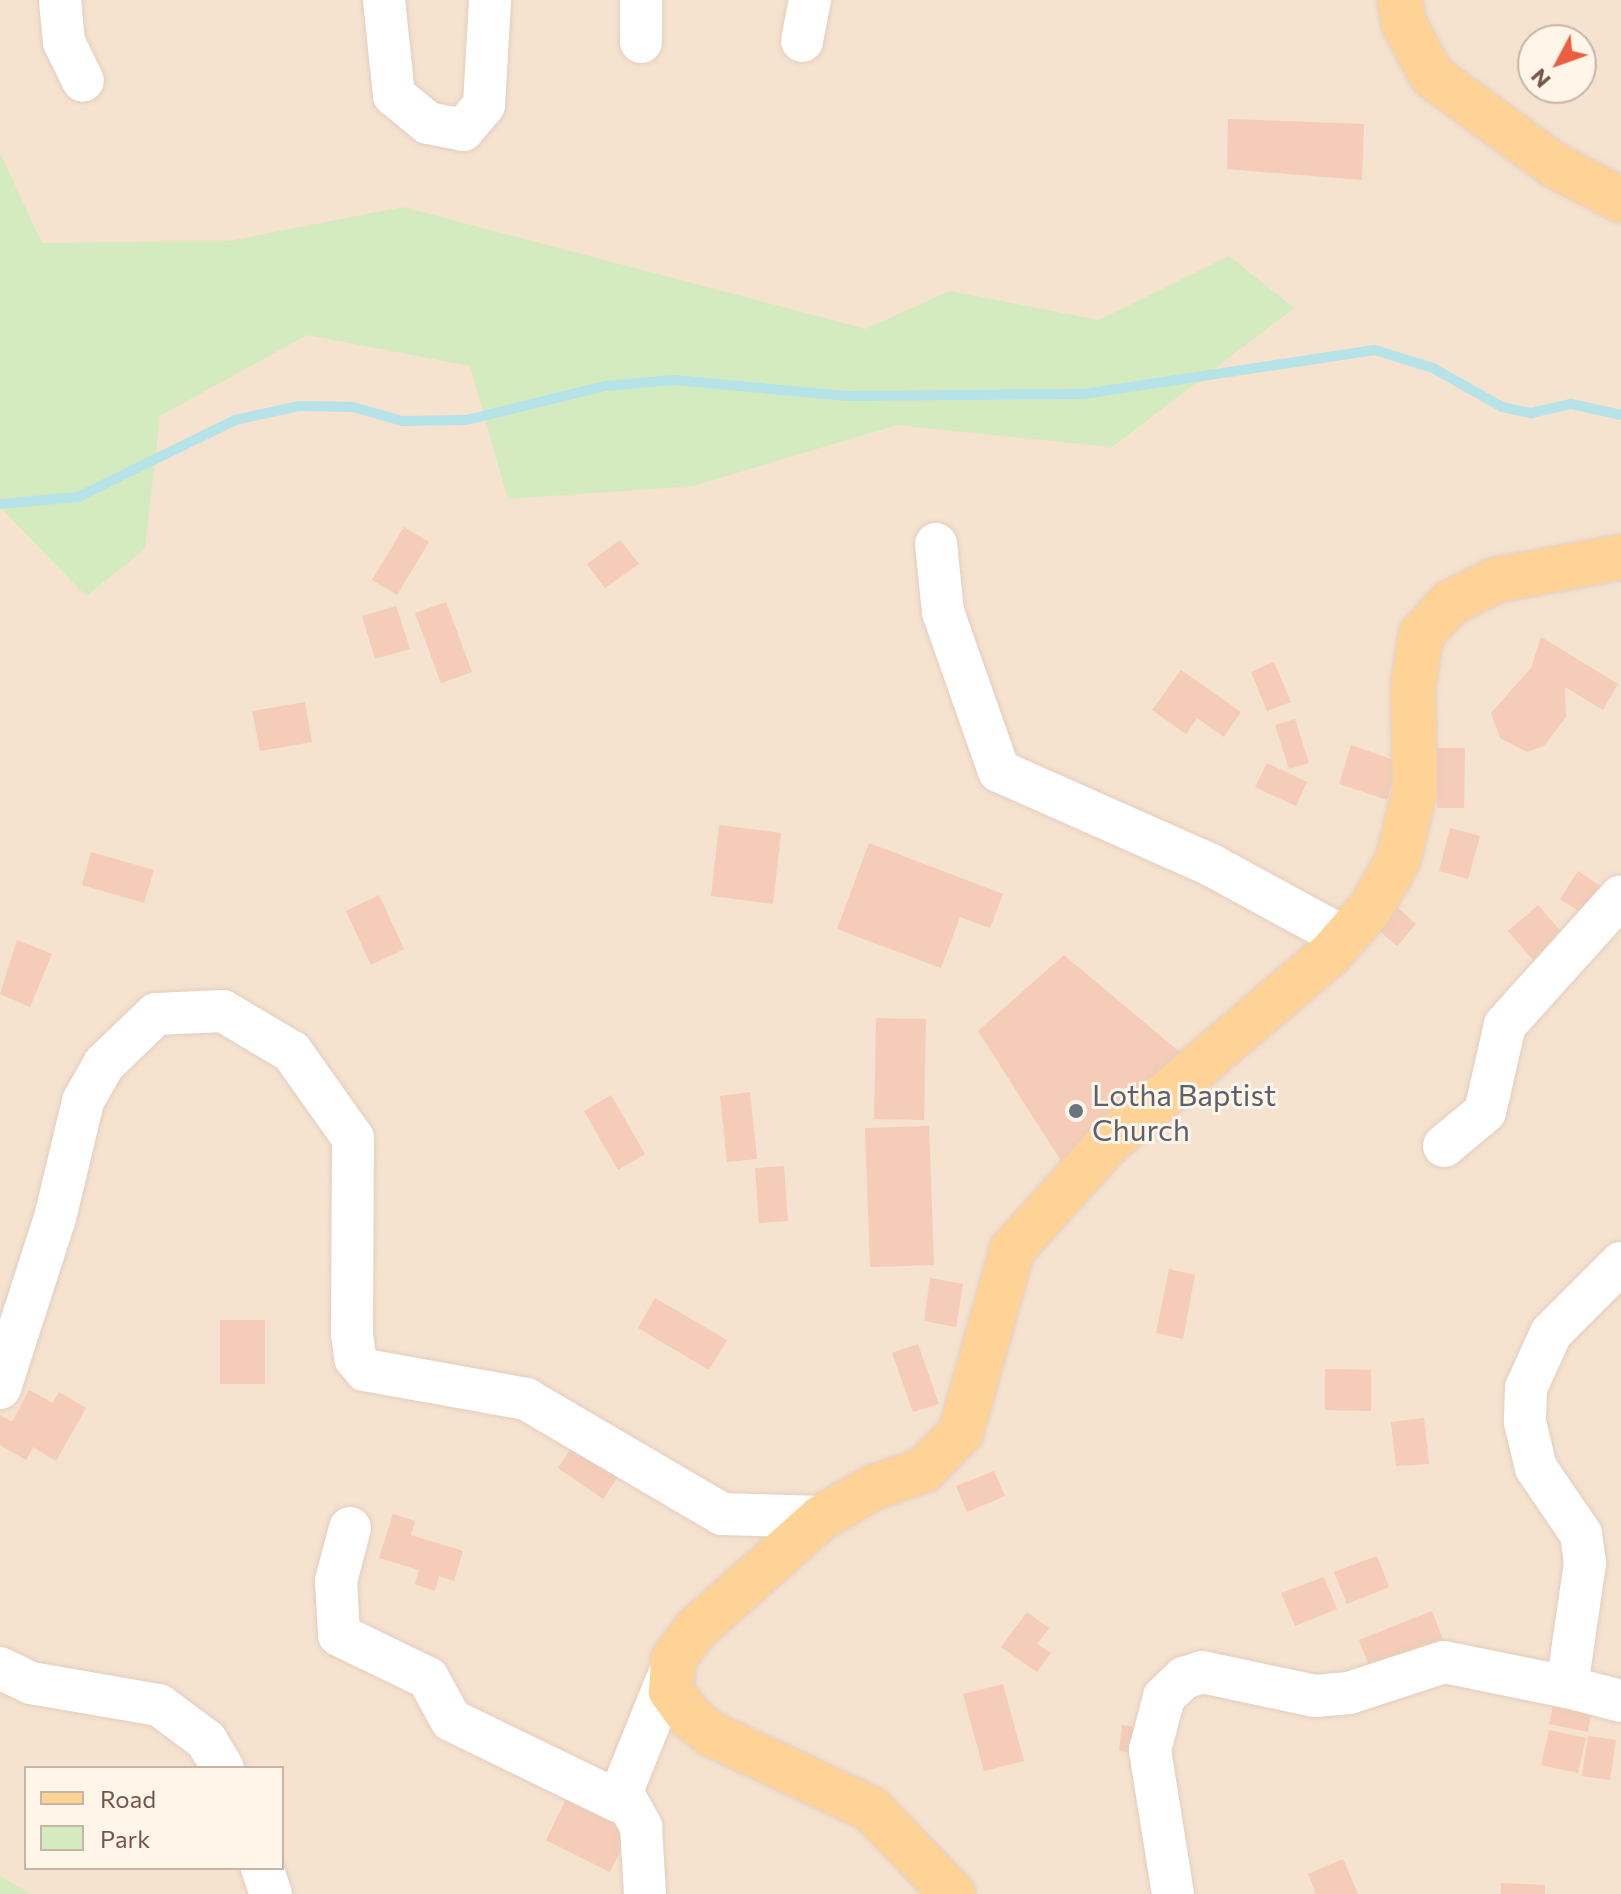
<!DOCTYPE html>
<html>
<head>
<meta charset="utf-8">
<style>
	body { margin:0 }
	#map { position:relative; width:1621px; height:1894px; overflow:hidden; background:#fdf1e1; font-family:Commissioner,sans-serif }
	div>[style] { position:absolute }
	.residential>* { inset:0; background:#f5e2cf }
	.green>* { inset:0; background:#d3ebbf }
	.stream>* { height:10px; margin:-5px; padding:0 5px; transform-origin:5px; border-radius:5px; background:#b5e3e7 }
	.building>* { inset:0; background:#f4ccb7 }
	.roads { filter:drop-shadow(0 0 2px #e4cebf) drop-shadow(0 0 2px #e4cebf) }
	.minor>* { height:42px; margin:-21px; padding:0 21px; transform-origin:21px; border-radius:21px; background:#fff }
	.major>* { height:44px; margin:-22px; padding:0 22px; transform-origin:22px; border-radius:22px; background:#ffd296 }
	.dots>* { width:22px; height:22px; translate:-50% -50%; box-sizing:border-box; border:4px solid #fff5e8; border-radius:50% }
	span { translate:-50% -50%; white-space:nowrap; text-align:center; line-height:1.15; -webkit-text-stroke:6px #fff5e8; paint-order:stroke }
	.worship-label { font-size:30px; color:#5b616d }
	.left { translate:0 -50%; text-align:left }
	.legend { position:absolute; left:24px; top:1766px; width:260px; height:104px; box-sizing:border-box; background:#fff5e8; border:2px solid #c8b5a8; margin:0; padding:10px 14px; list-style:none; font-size:24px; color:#755547 }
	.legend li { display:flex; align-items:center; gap:16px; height:40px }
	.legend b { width:40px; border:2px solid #c8b5a8 }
	.north { position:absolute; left:1517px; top:24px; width:80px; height:80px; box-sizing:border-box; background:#fff5e8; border:2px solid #c8b5a8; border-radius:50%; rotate:229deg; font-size:22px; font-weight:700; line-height:32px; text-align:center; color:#755547 }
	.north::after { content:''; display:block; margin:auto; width:28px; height:36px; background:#ed5d40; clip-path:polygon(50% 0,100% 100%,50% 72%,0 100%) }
</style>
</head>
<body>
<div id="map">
	<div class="residential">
		<div style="clip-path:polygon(evenodd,0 0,1621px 0,1621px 1894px,0 1894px,0 0,1533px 40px,1581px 40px,1581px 88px,1533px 88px,1533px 40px,0 0,26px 1768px,282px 1768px,282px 1868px,26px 1868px,26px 1768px)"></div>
	</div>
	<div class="green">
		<div style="clip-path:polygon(0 153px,42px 243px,229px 241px,403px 207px,866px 329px,949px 291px,1099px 320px,1229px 256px,1294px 308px,1112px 447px,897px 425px,693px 486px,508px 499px,470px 366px,307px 335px,160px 416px,145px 549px,86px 596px,0 507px)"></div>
		<div style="clip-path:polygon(0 1876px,30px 1894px,0 1894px)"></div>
	</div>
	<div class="stream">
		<div style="left:0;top:504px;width:78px;rotate:-5.1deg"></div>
		<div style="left:78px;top:497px;width:175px;rotate:-26.1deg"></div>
		<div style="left:235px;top:420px;width:66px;rotate:-12.3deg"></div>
		<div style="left:299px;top:406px;width:54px;rotate:1.1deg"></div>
		<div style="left:353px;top:407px;width:51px;rotate:15.9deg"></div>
		<div style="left:402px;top:421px;width:64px;rotate:-0.9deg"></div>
		<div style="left:466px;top:420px;width:144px;rotate:-13.7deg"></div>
		<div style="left:606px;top:386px;width:68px;rotate:-5deg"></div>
		<div style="left:674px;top:380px;width:174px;rotate:5.3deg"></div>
		<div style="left:847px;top:396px;width:237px;rotate:-0.5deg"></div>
		<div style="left:1084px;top:394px;width:294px;rotate:-8.6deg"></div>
		<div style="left:1375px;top:350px;width:61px;rotate:17.2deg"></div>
		<div style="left:1433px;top:368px;width:79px;rotate:29.5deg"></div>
		<div style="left:1502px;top:407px;width:30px;rotate:12deg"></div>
		<div style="left:1531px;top:413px;width:41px;rotate:-12.7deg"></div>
		<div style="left:1571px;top:404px;width:51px;rotate:12.4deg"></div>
	</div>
	<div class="building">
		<div style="clip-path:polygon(1228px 119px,1364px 124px,1362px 180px,1227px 169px)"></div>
		<div style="clip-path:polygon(404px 527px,429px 542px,397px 595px,372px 580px)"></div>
		<div style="clip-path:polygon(620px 540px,639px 564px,605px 588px,587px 564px)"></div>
		<div style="clip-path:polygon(446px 602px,472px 672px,441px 683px,415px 613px)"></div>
		<div style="clip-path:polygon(396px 606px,410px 649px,375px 659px,362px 616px)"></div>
		<div style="clip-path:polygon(1541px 637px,1618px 684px,1603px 710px,1565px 687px,1566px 717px,1544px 746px,1527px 752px,1500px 738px,1491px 713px,1531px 668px)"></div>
		<div style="clip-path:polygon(1274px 662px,1291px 702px,1267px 711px,1251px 672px)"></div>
		<div style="clip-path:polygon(1181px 670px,1241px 712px,1224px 737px,1197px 718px,1186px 734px,1152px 710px)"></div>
		<div style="clip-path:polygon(305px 702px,312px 742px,260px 751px,252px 711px)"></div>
		<div style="clip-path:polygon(1295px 719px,1309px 763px,1289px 769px,1275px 725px)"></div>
		<div style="clip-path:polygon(1351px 745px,1399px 762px,1387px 800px,1339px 784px)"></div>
		<div style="clip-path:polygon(1437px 748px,1465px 748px,1464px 808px,1437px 808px)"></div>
		<div style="clip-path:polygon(1267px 763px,1307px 782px,1296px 806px,1255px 787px)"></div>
		<div style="clip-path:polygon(719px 825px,781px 833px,773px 904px,711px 896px)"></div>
		<div style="clip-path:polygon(1450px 828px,1480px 836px,1468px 879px,1439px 871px)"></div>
		<div style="clip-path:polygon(869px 843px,1003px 894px,990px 928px,960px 917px,941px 968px,837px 929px)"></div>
		<div style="clip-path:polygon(91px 852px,154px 870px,144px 903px,82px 885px)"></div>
		<div style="clip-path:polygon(1578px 871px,1611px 893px,1593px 921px,1560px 899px)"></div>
		<div style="clip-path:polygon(379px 895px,404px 949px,371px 965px,346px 911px)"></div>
		<div style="clip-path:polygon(1538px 905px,1569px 941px,1539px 967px,1508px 931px)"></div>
		<div style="clip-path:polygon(1396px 906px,1416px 924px,1397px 946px,1377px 929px)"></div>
		<div style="clip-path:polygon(17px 940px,52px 954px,30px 1007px,0 994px)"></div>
		<div style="clip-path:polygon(1064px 955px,1183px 1055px,1065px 1167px,978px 1031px)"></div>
		<div style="clip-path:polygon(876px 1018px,926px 1019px,924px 1120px,874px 1119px)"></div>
		<div style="clip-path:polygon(750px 1092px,757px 1159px,727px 1162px,720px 1096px)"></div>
		<div style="clip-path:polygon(611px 1095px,645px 1154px,618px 1170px,584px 1111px)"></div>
		<div style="clip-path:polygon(929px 1126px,934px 1265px,870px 1267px,865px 1128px)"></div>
		<div style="clip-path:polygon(784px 1166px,788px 1221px,759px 1223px,755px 1168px)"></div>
		<div style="clip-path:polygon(1169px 1269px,1195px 1275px,1183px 1339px,1156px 1333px)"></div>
		<div style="clip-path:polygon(930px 1278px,963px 1284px,956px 1327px,924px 1321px)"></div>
		<div style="clip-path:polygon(655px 1298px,727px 1340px,709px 1370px,638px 1328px)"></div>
		<div style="clip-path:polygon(220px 1320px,265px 1320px,265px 1384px,220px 1384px)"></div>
		<div style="clip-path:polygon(918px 1344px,939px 1404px,913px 1412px,892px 1353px)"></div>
		<div style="clip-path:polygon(1325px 1369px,1371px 1370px,1371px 1411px,1325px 1410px)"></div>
		<div style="clip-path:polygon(29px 1390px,53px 1403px,59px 1392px,86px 1408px,56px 1461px,33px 1447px,26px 1460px,0 1445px,0 1415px,12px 1422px)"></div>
		<div style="clip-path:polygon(1424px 1418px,1429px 1464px,1396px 1466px,1391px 1422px)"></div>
		<div style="clip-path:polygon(572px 1447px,627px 1463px,603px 1499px,558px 1468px)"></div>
		<div style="clip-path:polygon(994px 1471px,1005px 1496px,967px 1512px,956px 1486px)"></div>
		<div style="clip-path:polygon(393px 1514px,415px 1521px,411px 1535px,463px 1551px,454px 1581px,439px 1576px,435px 1591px,415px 1584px,419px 1570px,379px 1558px)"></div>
		<div style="clip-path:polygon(1377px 1556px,1389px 1587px,1347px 1604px,1334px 1572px)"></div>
		<div style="clip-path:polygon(1324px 1577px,1337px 1609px,1295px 1626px,1281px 1593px)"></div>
		<div style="clip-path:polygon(1432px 1611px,1446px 1648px,1373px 1676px,1359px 1640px)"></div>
		<div style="clip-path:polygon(1027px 1612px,1049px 1628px,1037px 1644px,1051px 1653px,1037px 1672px,1001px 1647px)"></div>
		<div style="clip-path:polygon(1003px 1684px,1024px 1761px,984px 1771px,963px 1694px)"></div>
		<div style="clip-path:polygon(1554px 1701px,1592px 1709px,1588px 1732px,1549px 1724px)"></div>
		<div style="clip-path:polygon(1122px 1725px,1142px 1727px,1139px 1754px,1119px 1751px)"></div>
		<div style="clip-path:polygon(1549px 1730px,1586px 1738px,1578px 1773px,1541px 1765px)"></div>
		<div style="clip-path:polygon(1588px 1736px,1616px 1740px,1610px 1780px,1582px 1776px)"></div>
		<div style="clip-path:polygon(566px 1799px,630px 1831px,610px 1872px,546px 1840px)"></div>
		<div style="clip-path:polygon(1343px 1859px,1358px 1894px,1316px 1894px,1308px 1874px)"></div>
		<div style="clip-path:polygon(1501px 1883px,1545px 1885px,1545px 1894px,1501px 1894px)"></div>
	</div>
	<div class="roads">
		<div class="minor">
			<div style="left:60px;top:0;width:42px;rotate:84.6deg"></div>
			<div style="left:64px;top:42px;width:43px;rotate:64deg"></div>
			<div style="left:384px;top:0;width:96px;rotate:84deg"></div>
			<div style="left:394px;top:95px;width:44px;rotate:39.5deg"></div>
			<div style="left:428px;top:123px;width:36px;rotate:11deg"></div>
			<div style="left:463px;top:130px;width:33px;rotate:-50deg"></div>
			<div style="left:484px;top:105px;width:105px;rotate:-86.7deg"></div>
			<div style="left:641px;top:0;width:42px;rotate:90deg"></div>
			<div style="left:802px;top:41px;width:42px;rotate:-79deg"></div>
			<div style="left:936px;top:544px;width:68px;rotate:84.1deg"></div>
			<div style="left:943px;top:612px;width:169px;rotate:70.6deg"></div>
			<div style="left:999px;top:771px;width:232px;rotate:23.9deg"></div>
			<div style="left:1211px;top:865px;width:153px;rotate:28.6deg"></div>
			<div style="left:1444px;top:1146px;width:53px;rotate:-39.7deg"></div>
			<div style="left:1485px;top:1112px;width:89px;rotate:-77.1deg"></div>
			<div style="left:1505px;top:1025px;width:173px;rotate:-48deg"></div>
			<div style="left:1621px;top:1263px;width:99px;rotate:135deg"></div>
			<div style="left:1551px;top:1333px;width:60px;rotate:114.4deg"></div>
			<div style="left:1526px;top:1388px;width:34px;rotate:92deg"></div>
			<div style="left:1525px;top:1422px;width:47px;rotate:76.6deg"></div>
			<div style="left:1536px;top:1468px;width:80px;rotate:55.7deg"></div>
			<div style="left:1581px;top:1534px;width:29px;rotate:82deg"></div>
			<div style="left:1585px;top:1563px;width:125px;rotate:98.3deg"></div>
			<div style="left:1567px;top:1687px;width:56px;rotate:14.5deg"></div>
			<div style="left:0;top:1388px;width:179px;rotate:-72.1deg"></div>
			<div style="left:55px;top:1218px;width:120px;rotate:-76.5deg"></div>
			<div style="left:83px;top:1101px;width:43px;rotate:-60.4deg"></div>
			<div style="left:104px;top:1064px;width:72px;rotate:-43.9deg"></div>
			<div style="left:156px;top:1014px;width:67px;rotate:-2.6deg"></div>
			<div style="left:223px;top:1011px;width:80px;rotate:30.7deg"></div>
			<div style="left:292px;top:1052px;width:105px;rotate:54.7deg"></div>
			<div style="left:353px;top:1138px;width:195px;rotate:90.3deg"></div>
			<div style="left:352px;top:1333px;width:25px;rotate:83deg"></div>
			<div style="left:355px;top:1358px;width:16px;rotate:50deg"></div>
			<div style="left:365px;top:1370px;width:164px;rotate:10.2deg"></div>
			<div style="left:526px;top:1399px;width:227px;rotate:30.4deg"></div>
			<div style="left:722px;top:1514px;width:100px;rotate:1.7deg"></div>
			<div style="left:350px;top:1528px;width:55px;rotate:104.8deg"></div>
			<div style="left:336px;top:1581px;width:54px;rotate:86.8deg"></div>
			<div style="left:339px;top:1635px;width:99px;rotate:25.8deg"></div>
			<div style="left:428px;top:1678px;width:48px;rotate:61.3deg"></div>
			<div style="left:451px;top:1720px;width:186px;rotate:25.9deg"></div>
			<div style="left:618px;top:1801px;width:136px;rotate:-68deg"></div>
			<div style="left:0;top:1668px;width:34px;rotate:26deg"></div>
			<div style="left:31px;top:1683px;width:130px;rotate:9.8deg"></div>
			<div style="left:159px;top:1705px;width:59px;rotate:36.7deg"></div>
			<div style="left:206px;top:1740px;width:33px;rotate:59deg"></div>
			<div style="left:623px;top:1794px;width:38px;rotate:61deg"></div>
			<div style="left:641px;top:1827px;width:67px;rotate:86.6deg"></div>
			<div style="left:262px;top:1868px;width:28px;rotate:71deg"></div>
			<div style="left:1173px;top:1894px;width:146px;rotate:-99.1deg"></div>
			<div style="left:1150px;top:1750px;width:55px;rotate:-75.2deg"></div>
			<div style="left:1164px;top:1697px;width:28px;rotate:-44deg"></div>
			<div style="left:1184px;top:1678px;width:19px;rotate:-18deg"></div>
			<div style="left:1202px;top:1672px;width:116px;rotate:12deg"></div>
			<div style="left:1315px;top:1696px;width:34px;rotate:-5deg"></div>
			<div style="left:1349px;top:1693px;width:100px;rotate:-18.1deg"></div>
			<div style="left:1444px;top:1662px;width:126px;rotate:11.5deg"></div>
		</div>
		<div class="major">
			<div style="left:1400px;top:0;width:24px;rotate:81deg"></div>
			<div style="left:1404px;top:24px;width:59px;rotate:61.7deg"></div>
			<div style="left:1432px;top:76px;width:151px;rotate:36.1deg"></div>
			<div style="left:1554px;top:165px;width:76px;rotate:27.6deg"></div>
			<div style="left:953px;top:1894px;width:118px;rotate:-134deg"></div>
			<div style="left:871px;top:1809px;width:177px;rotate:-154.9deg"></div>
			<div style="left:711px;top:1734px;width:28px;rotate:-141deg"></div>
			<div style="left:689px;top:1716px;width:31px;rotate:-126deg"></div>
			<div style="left:671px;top:1691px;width:31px;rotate:-86deg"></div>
			<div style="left:673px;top:1660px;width:37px;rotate:-54deg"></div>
			<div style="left:695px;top:1630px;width:170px;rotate:-41.7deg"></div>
			<div style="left:822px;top:1517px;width:58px;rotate:-30.1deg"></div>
			<div style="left:872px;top:1488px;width:55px;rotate:-19.1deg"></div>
			<div style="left:924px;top:1470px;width:53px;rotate:-45.8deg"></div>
			<div style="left:961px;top:1432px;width:189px;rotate:-74.3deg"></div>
			<div style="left:1012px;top:1250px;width:142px;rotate:-48.1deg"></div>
			<div style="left:1107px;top:1144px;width:293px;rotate:-40.4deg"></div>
			<div style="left:1330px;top:954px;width:60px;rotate:-48.4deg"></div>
			<div style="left:1370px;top:909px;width:56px;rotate:-60.3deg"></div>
			<div style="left:1398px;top:860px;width:73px;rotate:-76.5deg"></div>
			<div style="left:1415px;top:789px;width:103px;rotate:-91.1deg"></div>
			<div style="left:1413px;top:686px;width:52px;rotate:-81.1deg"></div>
			<div style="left:1421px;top:635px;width:43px;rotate:-47.8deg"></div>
			<div style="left:1450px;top:603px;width:51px;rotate:-26.6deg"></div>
			<div style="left:1496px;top:580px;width:127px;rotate:-10.4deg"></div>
		</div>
	</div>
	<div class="dots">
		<div style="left:1076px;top:1111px;background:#6b7280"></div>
	</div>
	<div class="worship-label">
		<span class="left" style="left:1092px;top:1111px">Lotha Baptist<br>Church</span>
	</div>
	<ul class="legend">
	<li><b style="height:10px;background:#ffd296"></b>Road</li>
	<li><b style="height:22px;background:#d3ebbf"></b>Park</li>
	</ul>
	<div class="north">N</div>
</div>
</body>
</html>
